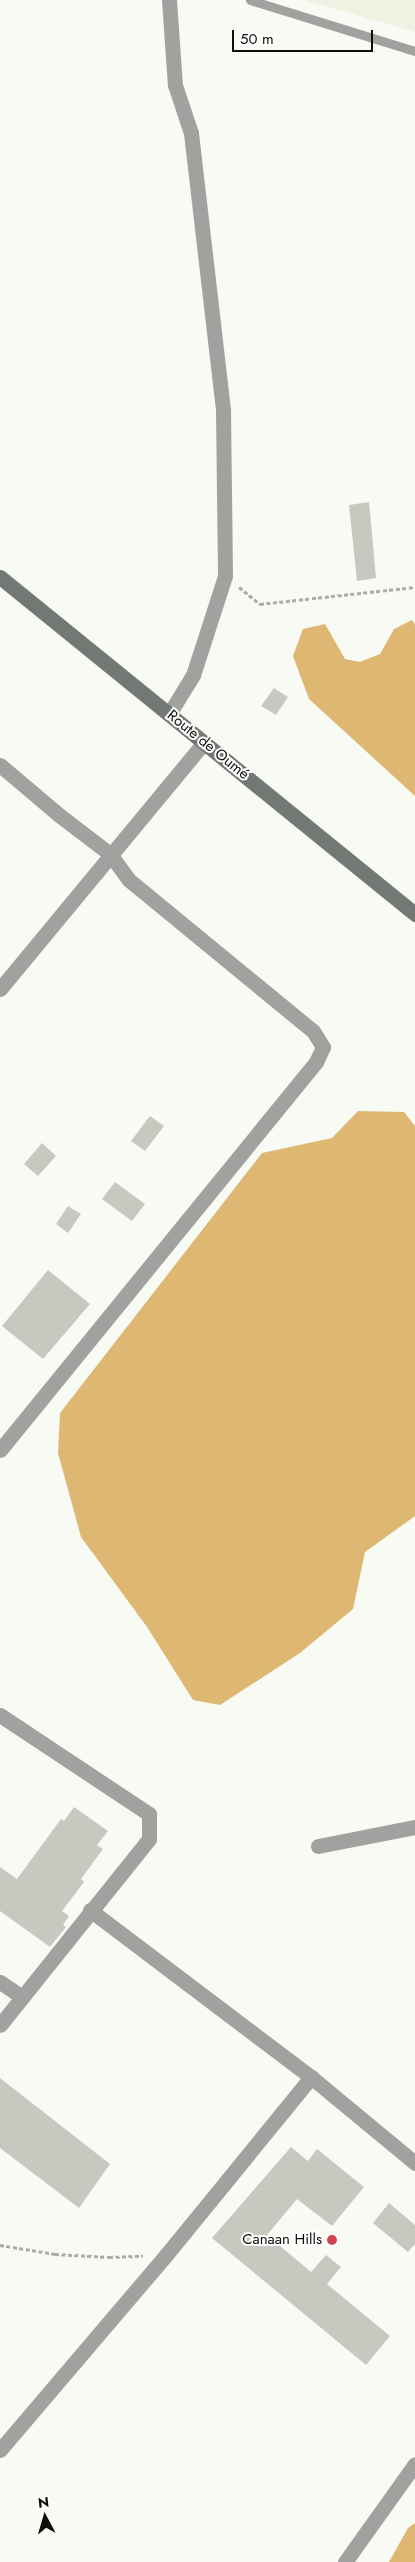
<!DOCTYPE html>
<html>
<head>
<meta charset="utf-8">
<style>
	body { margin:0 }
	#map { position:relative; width:415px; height:2562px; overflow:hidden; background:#f8fbf3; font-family:Jost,sans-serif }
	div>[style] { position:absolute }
	.built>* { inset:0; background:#edf2e2 }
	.forest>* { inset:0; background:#deb772 }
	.building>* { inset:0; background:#c9c8c0 }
	.path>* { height:3px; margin-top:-1.5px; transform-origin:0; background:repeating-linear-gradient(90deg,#aaaca6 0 4px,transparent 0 6.5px) }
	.lane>* { height:9px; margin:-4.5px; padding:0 4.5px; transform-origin:4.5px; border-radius:4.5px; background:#9fa29f }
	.street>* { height:15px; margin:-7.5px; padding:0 7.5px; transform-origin:7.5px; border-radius:7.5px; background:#9fa29f }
	.secondary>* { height:15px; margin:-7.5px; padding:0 7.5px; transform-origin:7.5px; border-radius:7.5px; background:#747874 }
	.dots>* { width:14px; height:14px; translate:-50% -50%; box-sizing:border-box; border:2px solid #fff; border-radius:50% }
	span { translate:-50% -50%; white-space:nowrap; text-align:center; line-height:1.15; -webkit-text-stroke:4px #fff; paint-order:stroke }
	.street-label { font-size:15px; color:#0e0f0c }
	.poi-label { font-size:15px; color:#0e0f0c }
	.right { translate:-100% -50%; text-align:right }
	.north { position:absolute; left:20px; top:2492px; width:50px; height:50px; -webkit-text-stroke:4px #fff; paint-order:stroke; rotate:354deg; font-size:14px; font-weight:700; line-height:20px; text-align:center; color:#0e0f0c }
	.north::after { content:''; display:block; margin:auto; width:18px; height:22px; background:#0e0f0c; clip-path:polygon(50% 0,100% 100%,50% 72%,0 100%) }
	.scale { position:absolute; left:232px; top:30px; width:141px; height:22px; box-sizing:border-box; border:2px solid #0e0f0c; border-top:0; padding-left:6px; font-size:15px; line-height:18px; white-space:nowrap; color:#0e0f0c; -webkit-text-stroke:4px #fff; paint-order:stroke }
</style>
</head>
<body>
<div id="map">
	<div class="built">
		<div style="clip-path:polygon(304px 0,415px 0,415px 32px)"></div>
	</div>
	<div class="forest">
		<div style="clip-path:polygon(412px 620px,415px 625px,415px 796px,309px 699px,293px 656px,303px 629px,325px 624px,345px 659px,360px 662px,380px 654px,394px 629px)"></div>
		<div style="clip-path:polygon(358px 1111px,404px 1112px,415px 1126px,415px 1516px,365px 1552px,353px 1609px,300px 1653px,220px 1705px,193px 1700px,147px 1627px,81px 1537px,58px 1453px,60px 1413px,262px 1153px,332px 1138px)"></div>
		<div style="clip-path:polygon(415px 2523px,415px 2562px,389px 2562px,408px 2528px)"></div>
	</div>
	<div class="building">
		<div style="clip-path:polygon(369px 502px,376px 578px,357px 581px,349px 505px)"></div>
		<div style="clip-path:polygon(274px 688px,288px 697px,276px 715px,261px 706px)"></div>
		<div style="clip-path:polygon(150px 1116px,164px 1126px,145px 1151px,131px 1141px)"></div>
		<div style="clip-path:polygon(42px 1143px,56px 1156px,38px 1176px,24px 1164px)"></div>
		<div style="clip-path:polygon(115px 1182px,145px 1204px,132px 1221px,102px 1199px)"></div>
		<div style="clip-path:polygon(68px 1206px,81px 1214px,68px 1233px,56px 1224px)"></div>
		<div style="clip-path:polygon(48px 1270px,90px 1304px,43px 1359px,2px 1326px)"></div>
		<div style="clip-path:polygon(74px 1807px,108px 1831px,97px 1845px,103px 1849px,81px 1879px,84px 1882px,62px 1911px,69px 1916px,63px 1925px,66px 1927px,50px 1947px,0 1911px,0 1867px,17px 1879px,61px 1819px,64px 1821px)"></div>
		<div style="clip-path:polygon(0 2078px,110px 2164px,79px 2208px,0 2148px)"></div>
		<div style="clip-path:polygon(291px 2147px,308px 2161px,317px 2149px,364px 2187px,332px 2226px,297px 2199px,267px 2235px,311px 2272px,326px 2255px,341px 2267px,327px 2284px,390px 2336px,366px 2365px,212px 2238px)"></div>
		<div style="clip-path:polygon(389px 2203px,415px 2225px,415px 2244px,408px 2252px,373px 2223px)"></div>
	</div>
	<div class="path">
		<div style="left:239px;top:587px;width:27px;rotate:39deg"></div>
		<div style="left:260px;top:604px;width:156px;rotate:-6.3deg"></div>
		<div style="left:0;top:2245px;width:56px;rotate:9.3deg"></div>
		<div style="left:55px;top:2254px;width:54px;rotate:3.2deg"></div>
		<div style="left:109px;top:2257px;width:34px;rotate:-2deg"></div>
	</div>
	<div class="lane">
		<div style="left:250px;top:0;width:173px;rotate:17.2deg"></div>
	</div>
	<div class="street">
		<div style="left:169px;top:0;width:85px;rotate:86deg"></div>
		<div style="left:175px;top:85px;width:51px;rotate:71.6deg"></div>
		<div style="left:191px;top:133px;width:279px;rotate:83.4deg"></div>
		<div style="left:223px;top:410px;width:166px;rotate:89.3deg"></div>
		<div style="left:225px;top:576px;width:104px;rotate:107.9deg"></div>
		<div style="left:193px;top:675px;width:46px;rotate:121.6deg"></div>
		<div style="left:0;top:765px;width:77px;rotate:40.3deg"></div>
		<div style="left:59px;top:815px;width:64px;rotate:37.4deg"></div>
		<div style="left:110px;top:854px;width:32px;rotate:54deg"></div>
		<div style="left:129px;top:880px;width:238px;rotate:39.4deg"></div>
		<div style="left:313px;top:1031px;width:19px;rotate:58deg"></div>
		<div style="left:323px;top:1047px;width:17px;rotate:115deg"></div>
		<div style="left:316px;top:1062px;width:500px;rotate:129.16deg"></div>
		<div style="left:0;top:989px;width:320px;rotate:-50.4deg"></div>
		<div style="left:0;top:1715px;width:179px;rotate:33.6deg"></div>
		<div style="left:149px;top:1814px;width:25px;rotate:90deg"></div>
		<div style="left:149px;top:1839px;width:238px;rotate:128.7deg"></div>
		<div style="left:318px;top:1846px;width:99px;rotate:-11.1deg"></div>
		<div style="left:90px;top:1910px;width:277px;rotate:37.1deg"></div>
		<div style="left:311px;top:2077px;width:135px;rotate:39.6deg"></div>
		<div style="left:0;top:1982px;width:25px;rotate:34deg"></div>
		<div style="left:0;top:2450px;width:256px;rotate:-49.6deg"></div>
		<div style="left:166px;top:2255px;width:230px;rotate:-50.8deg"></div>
		<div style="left:345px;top:2562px;width:120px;rotate:-54.5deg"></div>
	</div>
	<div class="secondary">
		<div style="left:0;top:577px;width:535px;rotate:39.08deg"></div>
	</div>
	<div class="dots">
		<div style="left:332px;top:2240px;background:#d3434e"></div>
	</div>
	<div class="street-label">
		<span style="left:208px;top:745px;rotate:39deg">Route de Oumé</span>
	</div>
	<div class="poi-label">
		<span class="right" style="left:322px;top:2240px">Canaan Hills</span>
	</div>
	<div class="north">N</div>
	<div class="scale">50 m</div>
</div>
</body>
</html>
